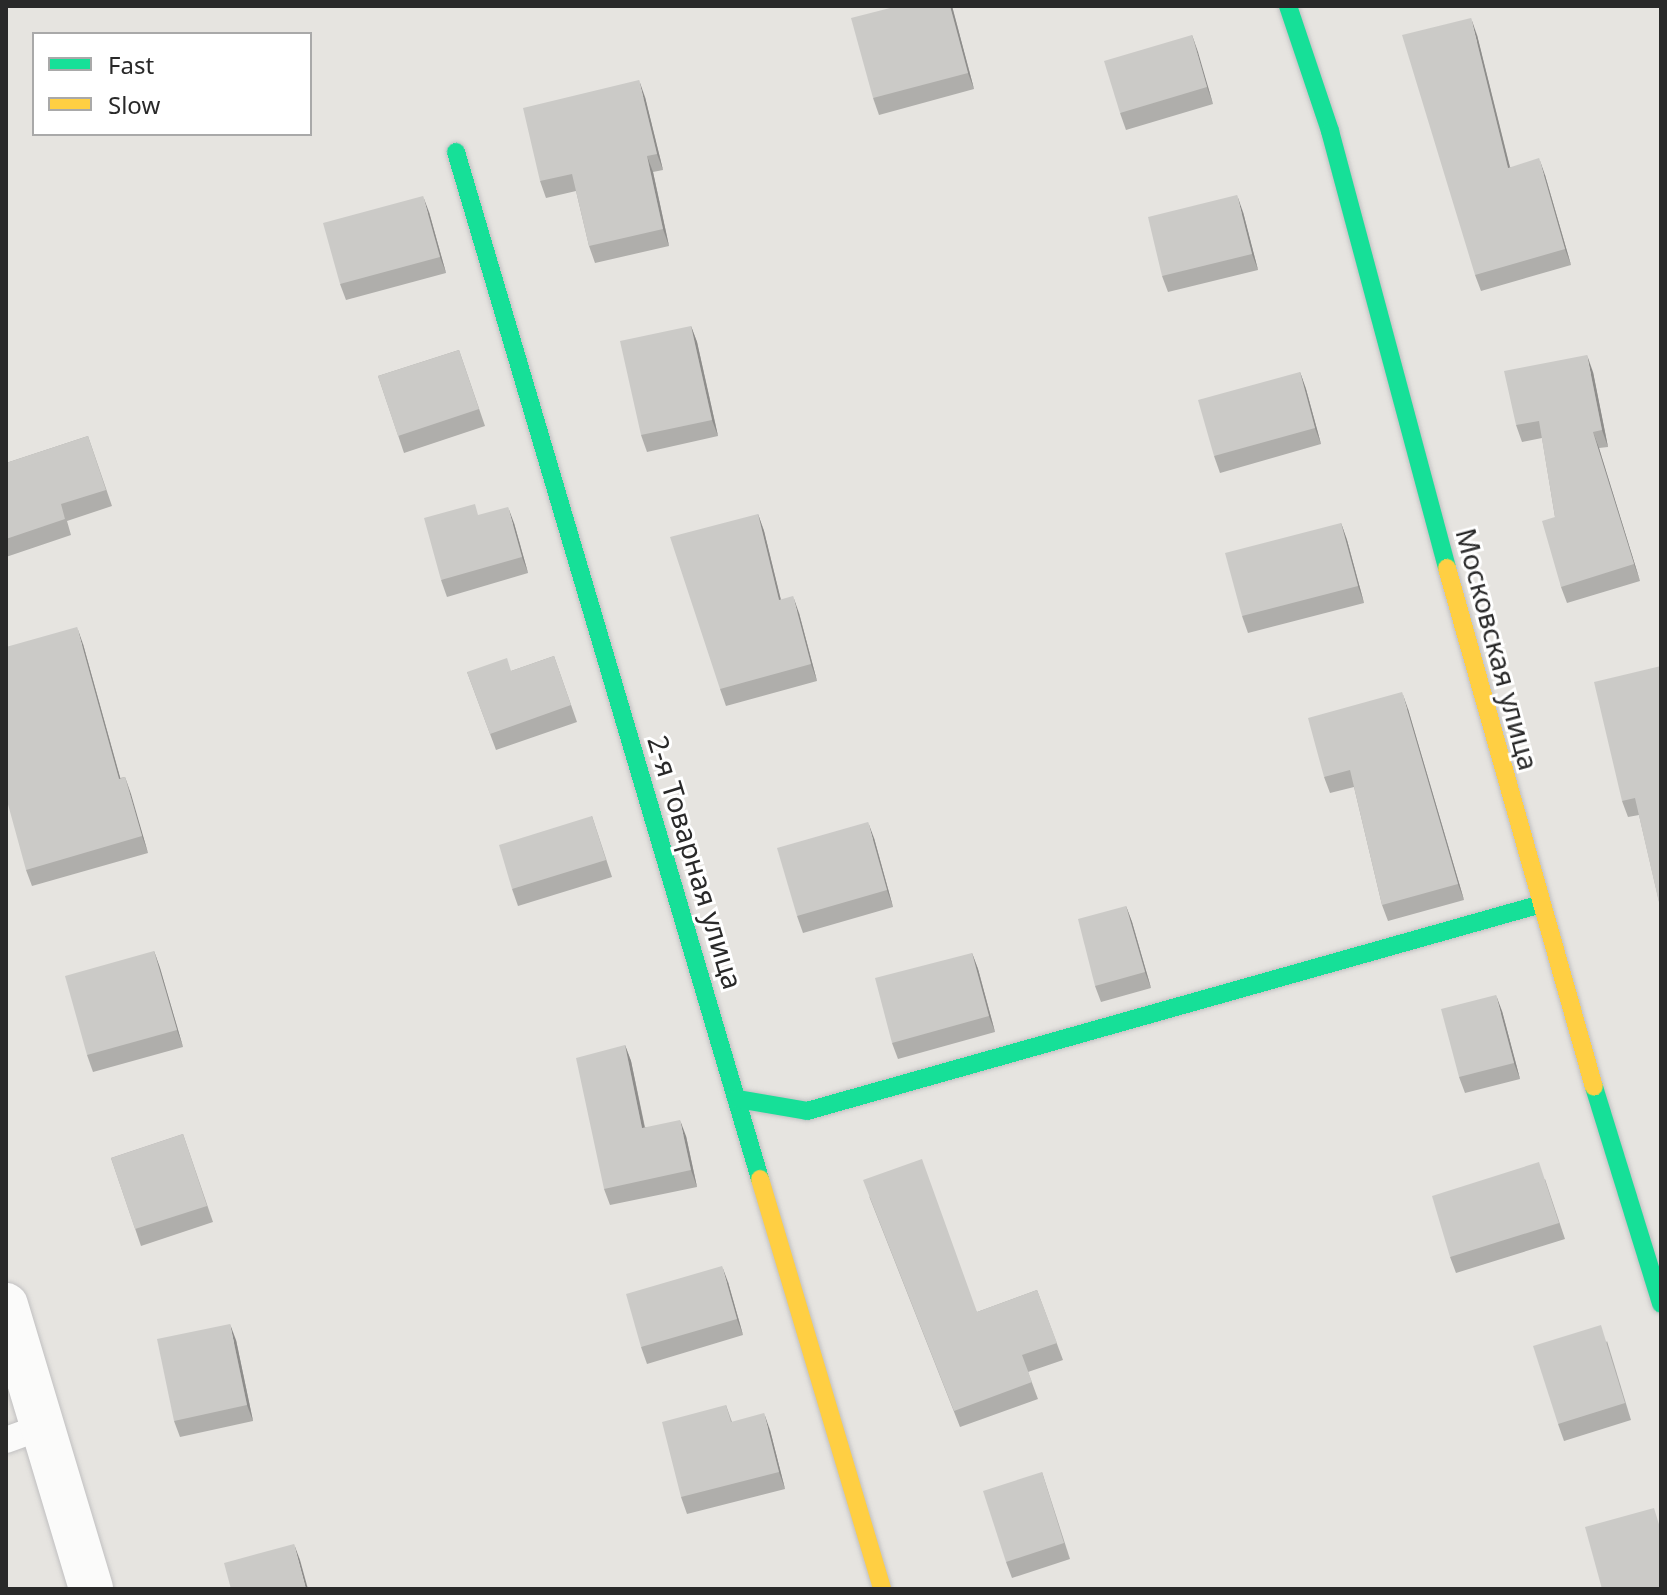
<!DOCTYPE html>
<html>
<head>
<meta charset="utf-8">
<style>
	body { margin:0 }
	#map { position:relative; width:1667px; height:1595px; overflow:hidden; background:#e6e4e0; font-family:"Noto Sans",sans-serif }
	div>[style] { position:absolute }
	.roads { filter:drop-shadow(0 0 2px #c1c0c1) drop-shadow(0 0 2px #c1c0c1) }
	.lane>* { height:26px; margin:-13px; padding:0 13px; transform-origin:13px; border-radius:13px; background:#fbfbfa }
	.street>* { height:44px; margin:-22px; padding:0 22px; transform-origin:22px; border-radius:22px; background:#fbfbfa }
	.fast>* { height:18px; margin:-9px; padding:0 9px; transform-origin:9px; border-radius:9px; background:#16e098 }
	.slow>* { height:18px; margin:-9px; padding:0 9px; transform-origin:9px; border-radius:9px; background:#ffcf43 }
	.wall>* { inset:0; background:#afaeab }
	.shaded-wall>* { inset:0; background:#8e8d8b }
	.building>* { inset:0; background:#cbcac7 }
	span { translate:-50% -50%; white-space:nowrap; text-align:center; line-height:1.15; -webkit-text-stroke:6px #fff; paint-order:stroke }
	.street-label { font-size:28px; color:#292929 }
	.frame { position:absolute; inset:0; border:8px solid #292929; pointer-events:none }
	.legend { position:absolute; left:32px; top:32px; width:280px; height:104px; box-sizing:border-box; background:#fff; border:2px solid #a9a9a9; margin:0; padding:10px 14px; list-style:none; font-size:24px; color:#292929 }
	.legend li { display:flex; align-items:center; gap:16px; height:40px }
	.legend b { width:40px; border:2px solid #a9a9a9 }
</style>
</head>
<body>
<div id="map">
	<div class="roads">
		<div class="lane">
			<div style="left:6px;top:1440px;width:38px;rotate:-20deg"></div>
		</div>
		<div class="street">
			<div style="left:6px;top:1305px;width:296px;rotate:73.3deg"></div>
		</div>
		<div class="fast">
			<div style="left:1288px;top:6px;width:132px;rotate:71.4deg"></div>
			<div style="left:1330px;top:131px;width:452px;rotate:75deg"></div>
			<div style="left:456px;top:152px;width:1071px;rotate:73.51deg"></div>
			<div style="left:1594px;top:1087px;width:227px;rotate:72.8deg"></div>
			<div style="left:737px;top:1099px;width:71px;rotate:9.7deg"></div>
			<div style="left:807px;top:1111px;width:759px;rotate:-15.74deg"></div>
		</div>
		<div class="slow">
			<div style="left:1447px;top:568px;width:539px;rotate:74.19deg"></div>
			<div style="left:760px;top:1179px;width:428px;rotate:73.4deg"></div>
		</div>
	</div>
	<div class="wall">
		<div style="clip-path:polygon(952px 6px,974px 89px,879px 115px,873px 98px)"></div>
		<div style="clip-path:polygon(1192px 35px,1213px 104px,1126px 130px,1120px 113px)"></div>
		<div style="clip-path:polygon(1477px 35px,1510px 167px,1545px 175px,1571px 265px,1481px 291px,1475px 275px)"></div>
		<div style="clip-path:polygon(645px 97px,663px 170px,653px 172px,669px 246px,595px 263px,589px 246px,576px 191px,546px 198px,540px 181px)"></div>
		<div style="clip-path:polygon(429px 212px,446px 273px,346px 300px,340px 284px)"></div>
		<div style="clip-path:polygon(1243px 212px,1258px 270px,1168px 292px,1162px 276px)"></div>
		<div style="clip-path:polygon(691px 326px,697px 342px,718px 436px,647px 452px,641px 435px)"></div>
		<div style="clip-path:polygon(459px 350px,485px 426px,404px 453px,378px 376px)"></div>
		<div style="clip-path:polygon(1300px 372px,1306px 389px,1321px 444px,1220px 473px,1214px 456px)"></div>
		<div style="clip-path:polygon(1593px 372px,1608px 447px,1599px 448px,1640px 581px,1567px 603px,1561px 587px,1555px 517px,1542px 438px,1522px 442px,1516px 425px)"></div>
		<div style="clip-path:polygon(88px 436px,112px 506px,67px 521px,71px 535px,6px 557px,6px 463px)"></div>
		<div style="clip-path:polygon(758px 514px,764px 531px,781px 600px,799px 613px,817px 681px,726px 706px,720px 689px)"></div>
		<div style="clip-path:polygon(514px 523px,528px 573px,447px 597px,441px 580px)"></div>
		<div style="clip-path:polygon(1341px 523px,1347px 540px,1364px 603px,1248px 633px,1242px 616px)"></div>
		<div style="clip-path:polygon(83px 644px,120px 778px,125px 777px,148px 853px,32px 886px,26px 870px)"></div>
		<div style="clip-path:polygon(554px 656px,577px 722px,496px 750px,467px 672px,511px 671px)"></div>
		<div style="clip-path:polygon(1661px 666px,1661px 910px,1639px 815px,1628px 817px,1622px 801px)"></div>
		<div style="clip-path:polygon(1408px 709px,1464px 900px,1388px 921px,1382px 905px,1354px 787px,1330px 793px,1324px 777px)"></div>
		<div style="clip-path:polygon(592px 816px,612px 877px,518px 906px,512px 889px)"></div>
		<div style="clip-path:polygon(874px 838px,893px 907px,803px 933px,797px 916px)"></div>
		<div style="clip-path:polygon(1126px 906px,1132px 922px,1151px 988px,1101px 1002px,1095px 986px)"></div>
		<div style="clip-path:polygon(154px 951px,160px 968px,183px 1047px,93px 1072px,87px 1055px)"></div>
		<div style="clip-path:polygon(972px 953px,978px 969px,995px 1032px,898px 1059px,892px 1043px)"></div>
		<div style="clip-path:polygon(1502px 1011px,1520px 1079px,1465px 1093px,1459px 1077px)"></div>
		<div style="clip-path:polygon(625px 1045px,631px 1061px,645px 1127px,686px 1136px,697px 1187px,610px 1205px,604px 1189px)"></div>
		<div style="clip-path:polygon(183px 1134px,213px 1222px,141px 1246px,111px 1158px)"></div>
		<div style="clip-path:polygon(1545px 1179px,1565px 1239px,1456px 1273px,1450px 1257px)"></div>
		<div style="clip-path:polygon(869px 1196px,977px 1312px,1037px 1290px,1063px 1360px,1028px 1372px,1038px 1399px,960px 1427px)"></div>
		<div style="clip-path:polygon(728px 1282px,743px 1335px,647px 1364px,641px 1347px)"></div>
		<div style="clip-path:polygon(236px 1340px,253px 1421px,180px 1437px,174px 1421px)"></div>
		<div style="clip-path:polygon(1607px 1341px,1631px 1420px,1564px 1441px,1558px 1424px)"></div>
		<div style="clip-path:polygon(726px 1405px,732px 1422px,770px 1430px,785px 1489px,687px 1514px,681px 1497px)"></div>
		<div style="clip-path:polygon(1042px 1472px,1070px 1559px,1012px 1578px,1006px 1562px)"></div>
	</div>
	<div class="shaded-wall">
		<div style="clip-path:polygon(950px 6px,952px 6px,974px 89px,968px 73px)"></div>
		<div style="clip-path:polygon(1471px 18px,1477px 35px,1514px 184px,1508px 168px)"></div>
		<div style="clip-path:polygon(1192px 35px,1198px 52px,1213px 104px,1207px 87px)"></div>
		<div style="clip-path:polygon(639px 80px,645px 97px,663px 170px,657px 154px)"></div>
		<div style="clip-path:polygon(647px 156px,653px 172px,669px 246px,663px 229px)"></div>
		<div style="clip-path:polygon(1539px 158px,1545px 175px,1571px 265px,1565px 249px)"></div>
		<div style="clip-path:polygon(1237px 195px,1243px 212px,1258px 270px,1252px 254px)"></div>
		<div style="clip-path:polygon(423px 196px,429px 212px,446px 273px,440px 257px)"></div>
		<div style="clip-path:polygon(691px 326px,697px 342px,718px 436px,712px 420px)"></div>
		<div style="clip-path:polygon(1587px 355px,1593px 372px,1608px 447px,1602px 430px)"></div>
		<div style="clip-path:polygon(1300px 372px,1306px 389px,1321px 444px,1315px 428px)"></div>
		<div style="clip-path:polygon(1593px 432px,1599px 448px,1640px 581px,1634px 564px)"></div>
		<div style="clip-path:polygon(508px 507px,514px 523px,528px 573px,522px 557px)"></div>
		<div style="clip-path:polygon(758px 514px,764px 531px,785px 617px,779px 600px)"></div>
		<div style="clip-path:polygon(1341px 523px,1347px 540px,1364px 603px,1358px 586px)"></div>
		<div style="clip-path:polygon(793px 596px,799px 613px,817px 681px,811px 664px)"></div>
		<div style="clip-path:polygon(77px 627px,83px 644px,125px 795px,119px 779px)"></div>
		<div style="clip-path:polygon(1402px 692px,1408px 709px,1464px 900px,1458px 884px)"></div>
		<div style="clip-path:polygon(125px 777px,131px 794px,148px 853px,142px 836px)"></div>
		<div style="clip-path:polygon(868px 822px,874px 838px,893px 907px,887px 890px)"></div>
		<div style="clip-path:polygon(1126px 906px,1132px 922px,1151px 988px,1145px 972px)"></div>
		<div style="clip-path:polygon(154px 951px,160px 968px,183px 1047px,177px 1030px)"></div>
		<div style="clip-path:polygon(972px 953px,978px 969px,995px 1032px,989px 1016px)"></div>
		<div style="clip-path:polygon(1496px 995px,1502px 1011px,1520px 1079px,1514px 1063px)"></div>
		<div style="clip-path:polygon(625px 1045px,631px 1061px,648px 1144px,642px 1128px)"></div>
		<div style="clip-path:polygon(680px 1120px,686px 1136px,697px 1187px,691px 1170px)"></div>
		<div style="clip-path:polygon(722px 1266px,728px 1282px,743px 1335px,737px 1319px)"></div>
		<div style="clip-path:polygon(230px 1324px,236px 1340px,253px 1421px,247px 1405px)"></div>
		<div style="clip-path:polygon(764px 1413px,770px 1430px,785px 1489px,779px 1472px)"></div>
		<div style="clip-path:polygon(294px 1544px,300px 1560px,308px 1589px,306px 1589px)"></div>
	</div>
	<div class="building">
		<div style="clip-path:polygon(898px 6px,950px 6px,968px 73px,873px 98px,851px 18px)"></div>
		<div style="clip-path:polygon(1471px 18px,1508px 168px,1539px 158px,1565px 249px,1475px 275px,1402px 35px)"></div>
		<div style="clip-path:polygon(1192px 35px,1207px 87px,1120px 113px,1104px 61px)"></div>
		<div style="clip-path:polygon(639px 80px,657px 154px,647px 156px,663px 229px,589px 246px,572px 174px,540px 181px,523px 108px)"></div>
		<div style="clip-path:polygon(1237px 195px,1252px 254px,1162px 276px,1148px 217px)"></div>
		<div style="clip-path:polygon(423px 196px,440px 257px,340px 284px,323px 223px)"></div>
		<div style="clip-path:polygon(691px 326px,712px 420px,641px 435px,620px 341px)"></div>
		<div style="clip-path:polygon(459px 350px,479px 409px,398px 436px,378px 376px)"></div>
		<div style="clip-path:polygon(1587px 355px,1602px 430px,1593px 432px,1634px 564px,1561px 587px,1542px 521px,1555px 517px,1539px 421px,1516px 425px,1504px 371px)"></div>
		<div style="clip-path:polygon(1300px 372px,1315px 428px,1214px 456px,1198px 400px)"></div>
		<div style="clip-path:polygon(88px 436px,106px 490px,61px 504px,65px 519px,6px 539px,6px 463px)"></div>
		<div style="clip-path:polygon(475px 504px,478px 515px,508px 507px,522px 557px,441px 580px,424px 518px)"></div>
		<div style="clip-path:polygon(758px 514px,779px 600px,793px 596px,811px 664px,720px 689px,670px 537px)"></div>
		<div style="clip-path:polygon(1341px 523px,1358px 586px,1242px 616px,1225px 553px)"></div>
		<div style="clip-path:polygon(77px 627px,119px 779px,125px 777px,142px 836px,26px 870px,6px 797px,6px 647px)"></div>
		<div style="clip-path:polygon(554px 656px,571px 705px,490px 734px,467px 672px,507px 658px,511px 671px)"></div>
		<div style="clip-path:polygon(1661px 666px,1661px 907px,1660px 907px,1635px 798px,1622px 801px,1594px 682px)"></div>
		<div style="clip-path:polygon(1402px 692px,1458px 884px,1382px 905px,1350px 770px,1324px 777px,1308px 718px)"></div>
		<div style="clip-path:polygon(592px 816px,606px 860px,512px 889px,499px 845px)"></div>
		<div style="clip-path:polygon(868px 822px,887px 890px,797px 916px,777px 848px)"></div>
		<div style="clip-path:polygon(1126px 906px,1145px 972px,1095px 986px,1078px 919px)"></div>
		<div style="clip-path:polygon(154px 951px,177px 1030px,87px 1055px,65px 976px)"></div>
		<div style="clip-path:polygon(972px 953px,989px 1016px,892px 1043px,875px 978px)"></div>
		<div style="clip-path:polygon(1496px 995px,1514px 1063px,1459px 1077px,1441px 1009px)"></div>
		<div style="clip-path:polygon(625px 1045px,642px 1128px,680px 1120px,691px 1170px,604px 1189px,576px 1058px)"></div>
		<div style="clip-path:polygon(183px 1134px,207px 1206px,135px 1229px,111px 1158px)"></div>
		<div style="clip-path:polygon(922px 1159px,977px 1312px,1037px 1290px,1057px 1343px,1022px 1355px,1032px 1382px,954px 1411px,863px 1180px)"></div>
		<div style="clip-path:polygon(1539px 1162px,1559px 1223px,1450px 1257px,1432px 1196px)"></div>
		<div style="clip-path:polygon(722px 1266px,737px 1319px,641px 1347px,626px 1294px)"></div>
		<div style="clip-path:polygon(230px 1324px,247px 1405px,174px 1421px,157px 1339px)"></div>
		<div style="clip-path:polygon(1601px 1325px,1625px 1403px,1558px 1424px,1533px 1346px)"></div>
		<div style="clip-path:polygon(726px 1405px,731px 1422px,764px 1413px,779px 1472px,681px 1497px,662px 1422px)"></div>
		<div style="clip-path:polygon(1042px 1472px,1064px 1543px,1006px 1562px,983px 1491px)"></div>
		<div style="clip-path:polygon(1654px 1508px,1661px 1531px,1661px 1589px,1602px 1589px,1585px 1527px)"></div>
		<div style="clip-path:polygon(294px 1544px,306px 1589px,231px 1589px,224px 1563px)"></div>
	</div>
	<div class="street-label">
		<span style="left:1498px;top:649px;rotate:75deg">Московская улица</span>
		<span style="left:696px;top:862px;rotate:73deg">2-я Товарная улица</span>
	</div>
	<div class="frame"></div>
	<ul class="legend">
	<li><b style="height:10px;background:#16e098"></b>Fast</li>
	<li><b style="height:10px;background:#ffcf43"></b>Slow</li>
	</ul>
</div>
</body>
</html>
